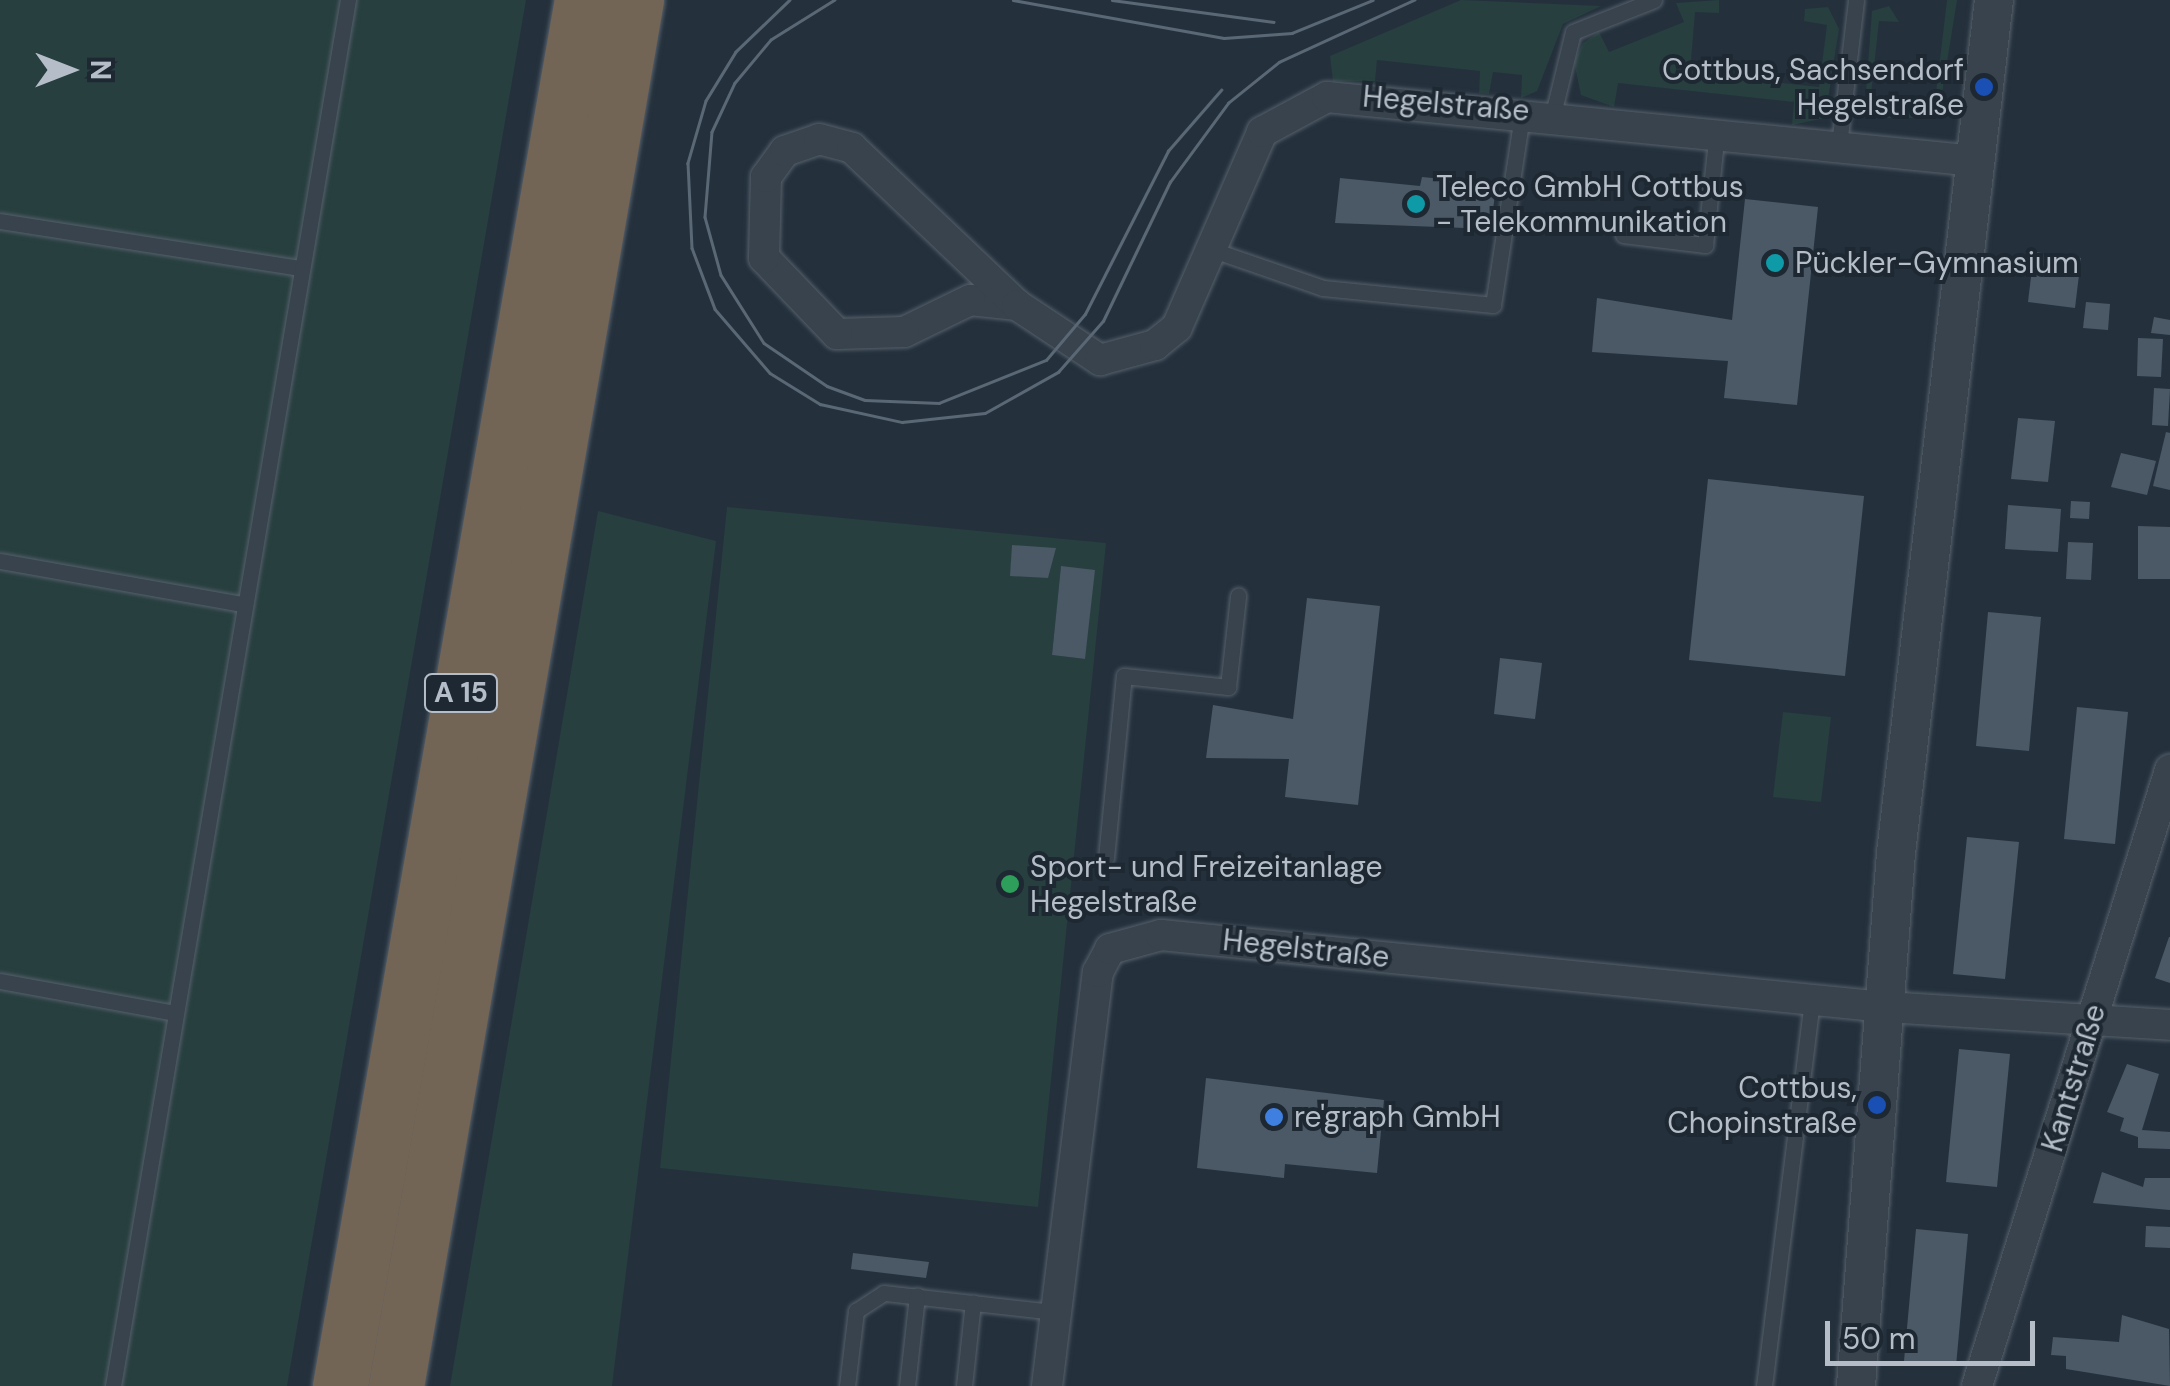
<!DOCTYPE html>
<html>
<head>
<meta charset="utf-8">
<style>
	body { margin:0 }
	#map { position:relative; width:2170px; height:1386px; overflow:hidden; background:#24313d; font-family:"DM Sans",sans-serif }
	div>[style] { position:absolute }
	.green>* { inset:0; background:#273f3f }
	.building>* { inset:0; background:#4b5866 }
	.roads { filter:drop-shadow(0 0 2px #56606b) drop-shadow(0 0 2px #56606b) }
	.service>* { height:15px; margin:-7.5px; padding:0 7.5px; transform-origin:7.5px; border-radius:7.5px; background:#38434d }
	.minor>* { height:30px; margin:-15px; padding:0 15px; transform-origin:15px; border-radius:15px; background:#38434d }
	.tertiary>* { height:38px; margin:-19px; padding:0 19px; transform-origin:19px; border-radius:19px; background:#38434d }
	.motorway>* { height:55px; margin:-27.5px; padding:0 27.5px; transform-origin:27.5px; border-radius:27.5px; background:#736556 }
	.tram>* { height:2.5px; margin:-1.25px; padding:0 1.25px; transform-origin:1.25px; border-radius:1.25px; background:#5a6774 }
	.dots>* { width:28px; height:28px; translate:-50% -50%; box-sizing:border-box; border:5px solid #1d2832; border-radius:50% }
	span { translate:-50% -50%; white-space:nowrap; text-align:center; line-height:1.15; -webkit-text-stroke:8px #1d2832; paint-order:stroke }
	.shield-label span { padding:2px 8px; background:#1d2832; border:2px solid; border-radius:8px; -webkit-text-stroke-width:0 }
	.shield-label { font-size:28px; color:#b4bdc8; font-weight:700 }
	.poi-label { font-size:30px; color:#b4bdc8 }
	.right { translate:-100% -50%; text-align:right }
	.left { translate:0 -50%; text-align:left }
	.street-label { font-size:30px; color:#b4bdc8 }
	.north { position:absolute; left:20px; top:20px; width:100px; height:100px; -webkit-text-stroke:8px #1d2832; paint-order:stroke; rotate:90deg; font-size:28px; font-weight:700; line-height:40px; text-align:center; color:#b4bdc8 }
	.north::after { content:''; display:block; margin:auto; width:35px; height:45px; background:#b4bdc8; clip-path:polygon(50% 0,100% 100%,50% 72%,0 100%) }
	.scale { position:absolute; left:1825px; top:1321px; width:210px; height:45px; box-sizing:border-box; border:5px solid #b4bdc8; border-top:0; padding-left:12px; font-size:30px; line-height:35px; white-space:nowrap; color:#b4bdc8; -webkit-text-stroke:8px #1d2832; paint-order:stroke }
</style>
</head>
<body>
<div id="map">
	<div class="green">
		<div style="clip-path:polygon(0 0,526px 0,287px 1386px,0 1386px)"></div>
		<div style="clip-path:polygon(1461px 0,1601px 6px,1563px 24px,1537px 91px,1521px 98px,1522px 75px,1493px 72px,1489px 94px,1479px 93px,1480px 71px,1377px 60px,1375px 81px,1333px 81px,1330px 56px)"></div>
		<div style="clip-path:polygon(1719px 0,1719px 13px,1695px 12px,1690px 73px,1819px 87px,1827px 25px,1804px 21px,1805px 9px,1828px 7px,1839px 29px,1825px 118px,1792px 125px,1794px 102px,1618px 83px,1614px 107px,1581px 95px,1574px 62px,1583px 43px,1599px 32px,1609px 52px,1684px 22px,1676px 3px)"></div>
		<div style="clip-path:polygon(1947px 0,1957px 0,1938px 118px,1864px 118px,1872px 11px,1889px 6px,1899px 22px,1879px 21px,1870px 103px,1934px 110px)"></div>
		<div style="clip-path:polygon(evenodd,727px 507px,1106px 543px,1038px 1207px,660px 1168px,727px 507px,1061px 567px,1085px 659px,1052px 655px,1061px 567px)"></div>
		<div style="clip-path:polygon(598px 511px,716px 541px,612px 1386px,450px 1386px)"></div>
		<div style="clip-path:polygon(1783px 712px,1831px 717px,1821px 802px,1773px 797px)"></div>
	</div>
	<div class="building">
		<div style="clip-path:polygon(1422px 177px,1496px 184px,1491px 229px,1335px 223px,1340px 178px,1420px 186px)"></div>
		<div style="clip-path:polygon(1745px 199px,1818px 207px,1797px 405px,1724px 398px,1728px 361px,1592px 352px,1597px 298px,1732px 320px)"></div>
		<div style="clip-path:polygon(2034px 252px,2081px 258px,2075px 308px,2028px 302px)"></div>
		<div style="clip-path:polygon(2086px 302px,2110px 304px,2108px 330px,2083px 328px)"></div>
		<div style="clip-path:polygon(2154px 317px,2170px 320px,2170px 335px,2151px 333px)"></div>
		<div style="clip-path:polygon(2138px 338px,2163px 339px,2161px 377px,2137px 376px)"></div>
		<div style="clip-path:polygon(2154px 388px,2170px 389px,2168px 426px,2152px 425px)"></div>
		<div style="clip-path:polygon(2018px 418px,2055px 421px,2048px 482px,2011px 479px)"></div>
		<div style="clip-path:polygon(2166px 432px,2170px 433px,2170px 490px,2153px 486px)"></div>
		<div style="clip-path:polygon(2121px 453px,2156px 461px,2147px 495px,2111px 487px)"></div>
		<div style="clip-path:polygon(1708px 479px,1864px 496px,1845px 676px,1689px 660px)"></div>
		<div style="clip-path:polygon(2071px 501px,2090px 502px,2089px 519px,2070px 518px)"></div>
		<div style="clip-path:polygon(2008px 505px,2061px 509px,2058px 552px,2005px 549px)"></div>
		<div style="clip-path:polygon(2138px 526px,2170px 527px,2170px 579px,2138px 579px)"></div>
		<div style="clip-path:polygon(2068px 542px,2093px 543px,2091px 580px,2066px 579px)"></div>
		<div style="clip-path:polygon(1012px 545px,1056px 548px,1048px 578px,1010px 576px)"></div>
		<div style="clip-path:polygon(1061px 566px,1095px 570px,1085px 659px,1052px 655px)"></div>
		<div style="clip-path:polygon(1307px 598px,1380px 606px,1358px 805px,1285px 797px,1289px 759px,1206px 758px,1213px 705px,1293px 719px)"></div>
		<div style="clip-path:polygon(1988px 612px,2041px 617px,2029px 751px,1976px 746px)"></div>
		<div style="clip-path:polygon(1500px 658px,1542px 663px,1535px 719px,1494px 714px)"></div>
		<div style="clip-path:polygon(2077px 707px,2128px 712px,2115px 844px,2064px 839px)"></div>
		<div style="clip-path:polygon(1967px 837px,2019px 842px,2005px 979px,1953px 974px)"></div>
		<div style="clip-path:polygon(2169px 937px,2170px 937px,2170px 983px,2155px 978px)"></div>
		<div style="clip-path:polygon(1959px 1049px,2010px 1054px,1997px 1187px,1946px 1182px)"></div>
		<div style="clip-path:polygon(2127px 1064px,2159px 1074px,2142px 1130px,2170px 1132px,2170px 1149px,2138px 1148px,2138px 1137px,2120px 1131px,2124px 1118px,2107px 1112px)"></div>
		<div style="clip-path:polygon(1206px 1078px,1384px 1100px,1377px 1173px,1285px 1164px,1284px 1178px,1197px 1168px)"></div>
		<div style="clip-path:polygon(2102px 1172px,2143px 1187px,2145px 1178px,2170px 1178px,2170px 1210px,2093px 1203px)"></div>
		<div style="clip-path:polygon(2146px 1226px,2170px 1227px,2170px 1248px,2145px 1247px)"></div>
		<div style="clip-path:polygon(1916px 1229px,1968px 1234px,1956px 1366px,1904px 1361px)"></div>
		<div style="clip-path:polygon(853px 1253px,929px 1262px,926px 1278px,851px 1269px)"></div>
		<div style="clip-path:polygon(2122px 1315px,2169px 1329px,2170px 1386px,2066px 1369px,2066px 1356px,2051px 1355px,2053px 1337px,2119px 1342px)"></div>
	</div>
	<div class="roads">
		<div class="service">
			<div style="left:1553px;top:114px;width:84px;rotate:-76.3deg"></div>
			<div style="left:1573px;top:32px;width:87px;rotate:-21.6deg"></div>
			<div style="left:1839px;top:145px;width:146px;rotate:-83.3deg"></div>
			<div style="left:0;top:221px;width:305px;rotate:8.9deg"></div>
			<div style="left:1623px;top:235px;width:83px;rotate:7deg"></div>
			<div style="left:1705px;top:245px;width:115px;rotate:-84deg"></div>
			<div style="left:1213px;top:250px;width:116px;rotate:19.1deg"></div>
			<div style="left:1323px;top:288px;width:171px;rotate:5.7deg"></div>
			<div style="left:1493px;top:305px;width:192px;rotate:-81.3deg"></div>
			<div style="left:0;top:561px;width:246px;rotate:10.1deg"></div>
			<div style="left:1106px;top:858px;width:183px;rotate:-84.4deg"></div>
			<div style="left:1124px;top:676px;width:105px;rotate:6deg"></div>
			<div style="left:1228px;top:687px;width:92px;rotate:-83.7deg"></div>
			<div style="left:0;top:981px;width:178px;rotate:10.4deg"></div>
			<div style="left:113px;top:1386px;width:1406px;rotate:-80.38deg"></div>
			<div style="left:847px;top:1386px;width:76px;rotate:-83.2deg"></div>
			<div style="left:856px;top:1311px;width:33px;rotate:-33deg"></div>
			<div style="left:884px;top:1293px;width:171px;rotate:6.4deg"></div>
			<div style="left:907px;top:1386px;width:91px;rotate:-83.7deg"></div>
			<div style="left:964px;top:1386px;width:84px;rotate:-83.9deg"></div>
			<div style="left:1764px;top:1386px;width:389px;rotate:-82.9deg"></div>
		</div>
		<div class="minor">
			<div style="left:1017px;top:305px;width:47px;rotate:-173.9deg"></div>
			<div style="left:970px;top:300px;width:73px;rotate:154.1deg"></div>
			<div style="left:904px;top:332px;width:67px;rotate:178.3deg"></div>
			<div style="left:837px;top:334px;width:105px;rotate:-133.8deg"></div>
			<div style="left:764px;top:258px;width:81px;rotate:-88.6deg"></div>
			<div style="left:766px;top:177px;width:32px;rotate:-54deg"></div>
			<div style="left:785px;top:151px;width:36px;rotate:-19deg"></div>
			<div style="left:819px;top:139px;width:34px;rotate:15deg"></div>
			<div style="left:852px;top:148px;width:228px;rotate:43.6deg"></div>
			<div style="left:1017px;top:305px;width:100px;rotate:33.5deg"></div>
			<div style="left:1100px;top:360px;width:57px;rotate:-15.3deg"></div>
			<div style="left:1155px;top:345px;width:28px;rotate:-39deg"></div>
			<div style="left:1177px;top:327px;width:213px;rotate:-66.4deg"></div>
			<div style="left:1262px;top:132px;width:74px;rotate:-28.3deg"></div>
			<div style="left:1327px;top:97px;width:652px;rotate:5.63deg"></div>
			<div style="left:1047px;top:1386px;width:417px;rotate:-83deg"></div>
			<div style="left:1098px;top:972px;width:26px;rotate:-62deg"></div>
			<div style="left:1110px;top:949px;width:53px;rotate:-15.4deg"></div>
			<div style="left:1161px;top:935px;width:728px;rotate:5.68deg"></div>
			<div style="left:1885px;top:1007px;width:286px;rotate:3.6deg"></div>
			<div style="left:1977px;top:1386px;width:646px;rotate:-72.6deg"></div>
		</div>
		<div class="tertiary">
			<div style="left:1856px;top:1386px;width:534px;rotate:-85.71deg"></div>
			<div style="left:1896px;top:853px;width:859px;rotate:-83.45deg"></div>
		</div>
		<div class="motorway">
			<div style="left:340px;top:1386px;width:1407px;rotate:-80.1deg"></div>
			<div style="left:396px;top:1386px;width:1407px;rotate:-80.18deg"></div>
		</div>
	</div>
	<div class="tram">
		<div style="left:790px;top:0;width:75px;rotate:136.1deg"></div>
		<div style="left:736px;top:52px;width:57px;rotate:121.5deg"></div>
		<div style="left:706px;top:101px;width:65px;rotate:106.2deg"></div>
		<div style="left:688px;top:163px;width:85px;rotate:87.3deg"></div>
		<div style="left:692px;top:248px;width:65px;rotate:69.3deg"></div>
		<div style="left:715px;top:309px;width:84px;rotate:49.3deg"></div>
		<div style="left:770px;top:373px;width:59px;rotate:31.8deg"></div>
		<div style="left:820px;top:404px;width:84px;rotate:12.4deg"></div>
		<div style="left:902px;top:422px;width:83px;rotate:-6.2deg"></div>
		<div style="left:985px;top:413px;width:84px;rotate:-29.3deg"></div>
		<div style="left:1058px;top:372px;width:68px;rotate:-48.6deg"></div>
		<div style="left:1103px;top:321px;width:154px;rotate:-64.3deg"></div>
		<div style="left:1170px;top:182px;width:98px;rotate:-53.7deg"></div>
		<div style="left:1228px;top:103px;width:65px;rotate:-38.8deg"></div>
		<div style="left:1279px;top:62px;width:149px;rotate:-24.7deg"></div>
		<div style="left:835px;top:0;width:75px;rotate:148deg"></div>
		<div style="left:771px;top:40px;width:56px;rotate:129.9deg"></div>
		<div style="left:735px;top:83px;width:54px;rotate:115.1deg"></div>
		<div style="left:712px;top:132px;width:85px;rotate:94.7deg"></div>
		<div style="left:705px;top:217px;width:60px;rotate:74.6deg"></div>
		<div style="left:721px;top:275px;width:80px;rotate:57.7deg"></div>
		<div style="left:764px;top:343px;width:76px;rotate:34.3deg"></div>
		<div style="left:827px;top:386px;width:40px;rotate:20.2deg"></div>
		<div style="left:865px;top:400px;width:74px;rotate:2.3deg"></div>
		<div style="left:939px;top:403px;width:115px;rotate:-21.9deg"></div>
		<div style="left:1046px;top:360px;width:60px;rotate:-49.7deg"></div>
		<div style="left:1085px;top:314px;width:183px;rotate:-63deg"></div>
		<div style="left:1168px;top:151px;width:81px;rotate:-49deg"></div>
		<div style="left:1013px;top:0;width:214px;rotate:10.2deg"></div>
		<div style="left:1224px;top:38px;width:68px;rotate:-4.2deg"></div>
		<div style="left:1292px;top:33px;width:87px;rotate:-22.2deg"></div>
		<div style="left:1112px;top:0;width:163px;rotate:7.7deg"></div>
	</div>
	<div class="dots">
		<div style="left:1984px;top:87px;background:#1a4fb4"></div>
		<div style="left:1416px;top:204px;background:#0f9aa8"></div>
		<div style="left:1775px;top:263px;background:#0f9aa8"></div>
		<div style="left:1010px;top:884px;background:#2e9e5b"></div>
		<div style="left:1877px;top:1105px;background:#1a4fb4"></div>
		<div style="left:1274px;top:1117px;background:#3f7fe0"></div>
	</div>
	<div class="shield-label">
		<span style="left:461px;top:693px">A 15</span>
	</div>
	<div class="poi-label">
		<span class="right" style="left:1964px;top:87px">Cottbus, Sachsendorf<br>Hegelstraße</span>
		<span class="left" style="left:1436px;top:204px">Teleco GmbH Cottbus<br>- Telekommunikation</span>
		<span class="left" style="left:1795px;top:263px">Pückler-Gymnasium</span>
		<span class="left" style="left:1030px;top:884px">Sport- und Freizeitanlage<br>Hegelstraße</span>
		<span class="right" style="left:1857px;top:1105px">Cottbus,<br>Chopinstraße</span>
		<span class="left" style="left:1294px;top:1117px">re'graph GmbH</span>
	</div>
	<div class="street-label">
		<span style="left:1446px;top:104px;rotate:5deg">Hegelstraße</span>
		<span style="left:1306px;top:949px;rotate:6deg">Hegelstraße</span>
		<span style="left:2074px;top:1078px;rotate:-73deg">Kantstraße</span>
	</div>
	<div class="north">N</div>
	<div class="scale">50 m</div>
</div>
</body>
</html>
